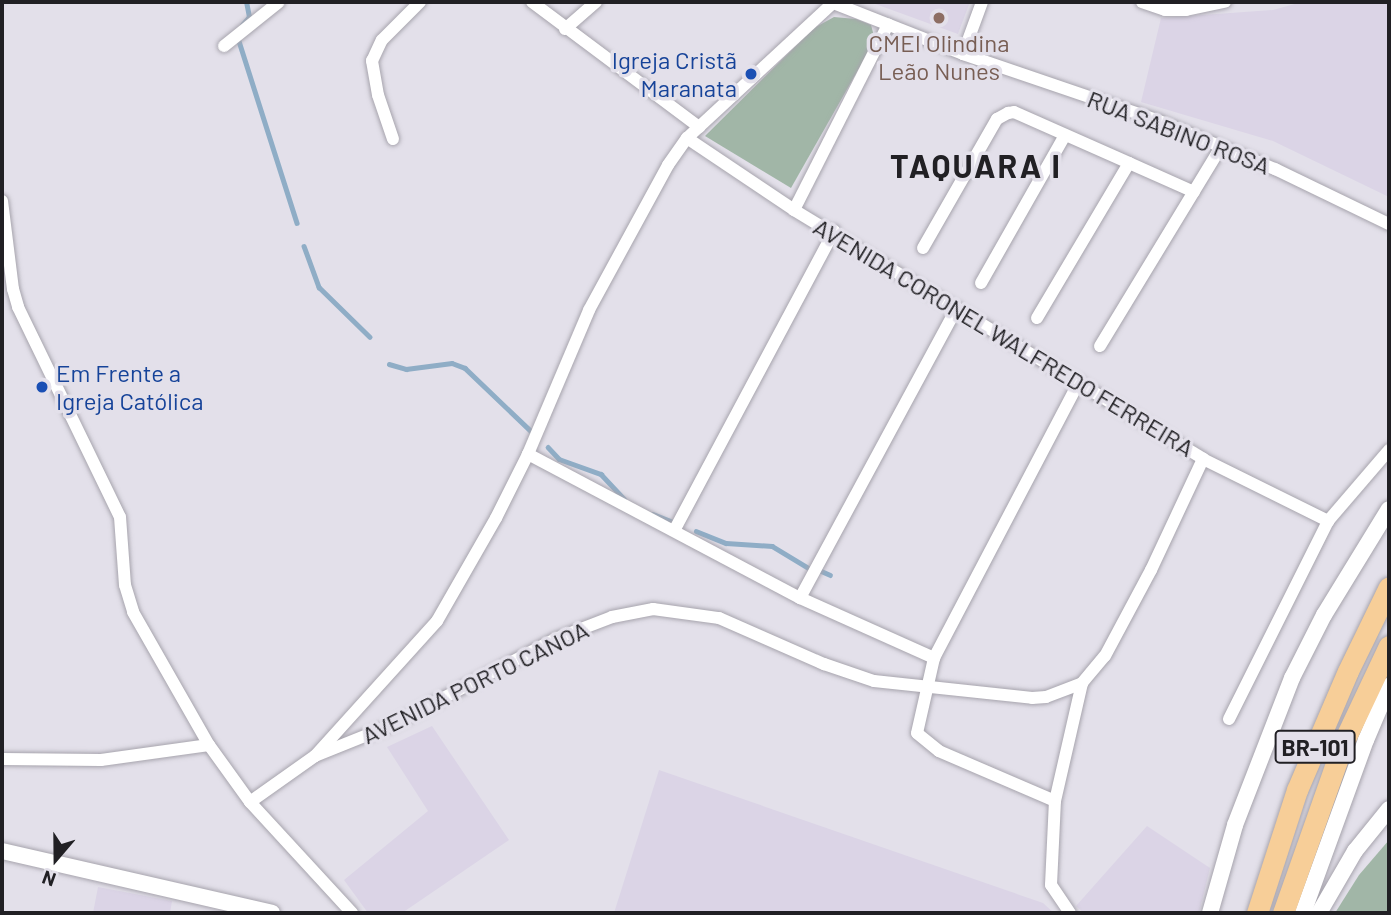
<!DOCTYPE html>
<html>
<head>
<meta charset="utf-8">
<style>
	body { margin:0 }
	#map { position:relative; width:1391px; height:915px; overflow:hidden; background:#e3e0ea; font-family:Barlow,sans-serif }
	div>[style] { position:absolute }
	.built>* { inset:0; background:#dbd4e6 }
	.green>* { inset:0; background:#a1b6a7 }
	.stream>* { height:4.5px; margin:-2.25px; padding:0 2.25px; transform-origin:2.25px; border-radius:2.25px; background:#8fadc6 }
	.roads { filter:drop-shadow(0 0 2px #a7a4ad) drop-shadow(0 0 2px #a7a4ad) }
	.minor>* { height:12px; margin:-6px; padding:0 6px; transform-origin:6px; border-radius:6px; background:#fff }
	.tertiary>* { height:16px; margin:-8px; padding:0 8px; transform-origin:8px; border-radius:8px; background:#fff }
	.primary>* { height:21px; margin:-10.5px; padding:0 10.5px; transform-origin:10.5px; border-radius:10.5px; background:#f7ce98 }
	.dots>* { width:19px; height:19px; translate:-50% -50%; box-sizing:border-box; border:4px solid #e3e0ea; border-radius:50% }
	span { translate:-50% -50%; white-space:nowrap; text-align:center; line-height:1.15; -webkit-text-stroke:7px #e3e0ea; paint-order:stroke }
	.shield-label span { padding:2px 5px; background:#e3e0ea; border:2px solid; border-radius:5px; -webkit-text-stroke-width:0 }
	.shield-label { font-size:23px; color:#212024; font-weight:700 }
	.education-label { font-size:24px; color:#785e54 }
	.transit-label { font-size:24px; color:#164399 }
	.right { translate:-100% -50%; text-align:right }
	.left { translate:0 -50%; text-align:left }
	.street-label { font-size:24px; color:#212024 }
	.district-label { font-size:32px; color:#212024; font-weight:700; letter-spacing:2px }
	.frame { position:absolute; inset:0; border:4px solid #212024; pointer-events:none }
	.north { position:absolute; left:21px; top:824px; width:70px; height:70px; -webkit-text-stroke:5px #e3e0ea; paint-order:stroke; rotate:200deg; font-size:19px; font-weight:700; line-height:28px; text-align:center; color:#212024 }
	.north::after { content:''; display:block; margin:auto; width:24px; height:32px; background:#212024; clip-path:polygon(50% 0,100% 100%,50% 72%,0 100%) }
</style>
</head>
<body>
<div id="map">
	<div class="built">
		<div style="clip-path:polygon(870px 2px,970px 2px,958px 34px)"></div>
		<div style="clip-path:polygon(1302px 2px,1389px 2px,1389px 197px,1273px 141px,1141px 102px,1161px 18px,1273px 10px)"></div>
		<div style="clip-path:polygon(432px 726px,509px 840px,402px 913px,368px 913px,344px 880px,428px 811px,387px 747px)"></div>
		<div style="clip-path:polygon(659px 770px,1043px 903px,1054px 913px,614px 913px)"></div>
		<div style="clip-path:polygon(1147px 826px,1210px 868px,1199px 913px,1084px 913px,1076px 906px)"></div>
		<div style="clip-path:polygon(98px 887px,172px 901px,170px 913px,93px 913px)"></div>
	</div>
	<div class="green">
		<div style="clip-path:polygon(834px 17px,856px 19px,871px 25px,875px 40px,791px 188px,705px 136px,814px 28px)"></div>
		<div style="clip-path:polygon(1389px 840px,1389px 913px,1335px 913px,1359px 875px)"></div>
	</div>
	<div class="stream">
		<div style="left:242px;top:25px;width:11px;rotate:-49deg"></div>
		<div style="left:249px;top:17px;width:15px;rotate:-101deg"></div>
		<div style="left:238px;top:38px;width:194px;rotate:72.3deg"></div>
		<div style="left:304px;top:246px;width:44px;rotate:69.9deg"></div>
		<div style="left:319px;top:287px;width:71px;rotate:44.4deg"></div>
		<div style="left:389px;top:364px;width:18px;rotate:16deg"></div>
		<div style="left:406px;top:369px;width:46px;rotate:-7.4deg"></div>
		<div style="left:452px;top:363px;width:14px;rotate:21deg"></div>
		<div style="left:465px;top:368px;width:91px;rotate:43.7deg"></div>
		<div style="left:548px;top:447px;width:16px;rotate:47deg"></div>
		<div style="left:559px;top:459px;width:45px;rotate:19.7deg"></div>
		<div style="left:601px;top:474px;width:34px;rotate:47deg"></div>
		<div style="left:653px;top:514px;width:24px;rotate:22deg"></div>
		<div style="left:696px;top:531px;width:32px;rotate:22deg"></div>
		<div style="left:726px;top:543px;width:46px;rotate:3.7deg"></div>
		<div style="left:772px;top:546px;width:41px;rotate:31deg"></div>
		<div style="left:819px;top:570px;width:12px;rotate:24deg"></div>
	</div>
	<div class="roads">
		<div class="minor">
			<div style="left:532px;top:2px;width:209px;rotate:36.8deg"></div>
			<div style="left:831px;top:2px;width:142px;rotate:21.5deg"></div>
			<div style="left:963px;top:54px;width:205px;rotate:18.8deg"></div>
			<div style="left:1157px;top:120px;width:128px;rotate:22.6deg"></div>
			<div style="left:1275px;top:169px;width:127px;rotate:25.8deg"></div>
			<div style="left:1142px;top:2px;width:24px;rotate:19deg"></div>
			<div style="left:1165px;top:10px;width:21px"></div>
			<div style="left:1186px;top:10px;width:40px;rotate:-12deg"></div>
			<div style="left:565px;top:29px;width:41px;rotate:-41.1deg"></div>
			<div style="left:224px;top:46px;width:70px;rotate:-38.7deg"></div>
			<div style="left:963px;top:54px;width:55px;rotate:-69.9deg"></div>
			<div style="left:687px;top:138px;width:129px;rotate:33.9deg"></div>
			<div style="left:794px;top:210px;width:479px;rotate:31.3deg"></div>
			<div style="left:1203px;top:459px;width:140px;rotate:26.4deg"></div>
			<div style="left:393px;top:139px;width:46px;rotate:-108.8deg"></div>
			<div style="left:378px;top:95px;width:35px;rotate:-100deg"></div>
			<div style="left:372px;top:61px;width:23px;rotate:-65deg"></div>
			<div style="left:382px;top:40px;width:54px;rotate:-45deg"></div>
			<div style="left:2px;top:201px;width:89px;rotate:82.9deg"></div>
			<div style="left:13px;top:289px;width:19px;rotate:74deg"></div>
			<div style="left:18px;top:307px;width:233px;rotate:64.1deg"></div>
			<div style="left:120px;top:517px;width:68px;rotate:85.8deg"></div>
			<div style="left:125px;top:585px;width:28px;rotate:73deg"></div>
			<div style="left:133px;top:612px;width:153px;rotate:60.3deg"></div>
			<div style="left:209px;top:745px;width:70px;rotate:54.3deg"></div>
			<div style="left:250px;top:802px;width:151px;rotate:47.4deg"></div>
			<div style="left:794px;top:210px;width:208px;rotate:-63.1deg"></div>
			<div style="left:923px;top:248px;width:149px;rotate:-60.2deg"></div>
			<div style="left:997px;top:119px;width:13px;rotate:-29deg"></div>
			<div style="left:1008px;top:113px;width:6px;rotate:-9deg"></div>
			<div style="left:1014px;top:112px;width:126px;rotate:23.9deg"></div>
			<div style="left:981px;top:283px;width:170px;rotate:-60.4deg"></div>
			<div style="left:1037px;top:318px;width:180px;rotate:-59.3deg"></div>
			<div style="left:1129px;top:163px;width:71px;rotate:24deg"></div>
			<div style="left:1100px;top:346px;width:233px;rotate:-58.7deg"></div>
			<div style="left:528px;top:454px;width:308px;rotate:27.9deg"></div>
			<div style="left:800px;top:598px;width:147px;rotate:24.1deg"></div>
			<div style="left:675px;top:529px;width:338px;rotate:-61.9deg"></div>
			<div style="left:800px;top:598px;width:330px;rotate:-61.6deg"></div>
			<div style="left:1229px;top:719px;width:221px;rotate:-63.4deg"></div>
			<div style="left:1328px;top:521px;width:94px;rotate:-49.3deg"></div>
			<div style="left:315px;top:756px;width:83px;rotate:-21.9deg"></div>
			<div style="left:392px;top:725px;width:184px;rotate:-27.8deg"></div>
			<div style="left:555px;top:639px;width:61px;rotate:-21.1deg"></div>
			<div style="left:612px;top:617px;width:42px;rotate:-11deg"></div>
			<div style="left:653px;top:609px;width:67px;rotate:7.8deg"></div>
			<div style="left:719px;top:618px;width:115px;rotate:23.7deg"></div>
			<div style="left:824px;top:664px;width:53px;rotate:18.8deg"></div>
			<div style="left:874px;top:681px;width:159px;rotate:6.1deg"></div>
			<div style="left:1032px;top:698px;width:14px;rotate:-4deg"></div>
			<div style="left:1046px;top:697px;width:39px;rotate:-21deg"></div>
			<div style="left:1082px;top:683px;width:35px;rotate:-50deg"></div>
			<div style="left:1105px;top:656px;width:98px;rotate:-61.9deg"></div>
			<div style="left:1151px;top:570px;width:123px;rotate:-64.9deg"></div>
			<div style="left:2px;top:759px;width:99px;rotate:0.6deg"></div>
			<div style="left:101px;top:760px;width:109px;rotate:-7.9deg"></div>
			<div style="left:1055px;top:801px;width:126px;rotate:-156.7deg"></div>
			<div style="left:939px;top:751px;width:28px;rotate:-141deg"></div>
			<div style="left:917px;top:733px;width:77px;rotate:-77.2deg"></div>
			<div style="left:934px;top:658px;width:312px;rotate:-62.3deg"></div>
			<div style="left:250px;top:802px;width:80px;rotate:-35.3deg"></div>
			<div style="left:315px;top:756px;width:182px;rotate:-47.9deg"></div>
			<div style="left:437px;top:621px;width:119px;rotate:-60.2deg"></div>
			<div style="left:496px;top:518px;width:72px;rotate:-63.4deg"></div>
			<div style="left:528px;top:454px;width:156px;rotate:-67deg"></div>
			<div style="left:589px;top:310px;width:165px;rotate:-61.4deg"></div>
			<div style="left:668px;top:165px;width:33px;rotate:-55deg"></div>
			<div style="left:687px;top:138px;width:200px;rotate:-42.8deg"></div>
			<div style="left:1070px;top:913px;width:34px;rotate:-124deg"></div>
			<div style="left:1051px;top:885px;width:84px;rotate:-87.3deg"></div>
			<div style="left:1055px;top:801px;width:121px;rotate:-77.1deg"></div>
		</div>
		<div class="tertiary">
			<div style="left:2px;top:851px;width:277px;rotate:12.9deg"></div>
			<div style="left:1210px;top:913px;width:91px;rotate:-74.1deg"></div>
			<div style="left:1235px;top:825px;width:158px;rotate:-68.8deg"></div>
			<div style="left:1292px;top:678px;width:71px;rotate:-63.1deg"></div>
			<div style="left:1324px;top:615px;width:124px;rotate:-58.5deg"></div>
			<div style="left:1303px;top:913px;width:184px;rotate:-70deg"></div>
			<div style="left:1366px;top:740px;width:59px;rotate:-66.9deg"></div>
			<div style="left:1319px;top:913px;width:72px;rotate:-59.9deg"></div>
			<div style="left:1355px;top:851px;width:54px;rotate:-51deg"></div>
		</div>
		<div class="primary">
			<div style="left:1257px;top:913px;width:129px;rotate:-72deg"></div>
			<div style="left:1297px;top:790px;width:129px;rotate:-66.8deg"></div>
			<div style="left:1348px;top:671px;width:93px;rotate:-64deg"></div>
			<div style="left:1283px;top:913px;width:182px;rotate:-70.5deg"></div>
			<div style="left:1344px;top:741px;width:105px;rotate:-64.7deg"></div>
		</div>
	</div>
	<div class="dots">
		<div style="left:939px;top:18px;background:#8d6e63"></div>
		<div style="left:751px;top:74px;background:#1a4fb4"></div>
		<div style="left:42px;top:387px;background:#1a4fb4"></div>
	</div>
	<div class="shield-label">
		<span style="left:1315px;top:747px">BR-101</span>
	</div>
	<div class="education-label">
		<span style="left:939px;top:57px">CMEI Olindina<br>Leão Nunes</span>
	</div>
	<div class="transit-label">
		<span class="right" style="left:737px;top:74px">Igreja Cristã<br>Maranata</span>
		<span class="left" style="left:56px;top:387px">Em Frente a<br>Igreja Católica</span>
	</div>
	<div class="street-label">
		<span style="left:1179px;top:132px;rotate:21deg">RUA SABINO ROSA</span>
		<span style="left:1004px;top:337px;rotate:31deg">AVENIDA CORONEL WALFREDO FERREIRA</span>
		<span style="left:475px;top:682px;rotate:-26deg">AVENIDA PORTO CANOA</span>
	</div>
	<div class="district-label">
		<span style="left:976px;top:165px">TAQUARA I</span>
	</div>
	<div class="frame"></div>
	<div class="north">N</div>
</div>
</body>
</html>
